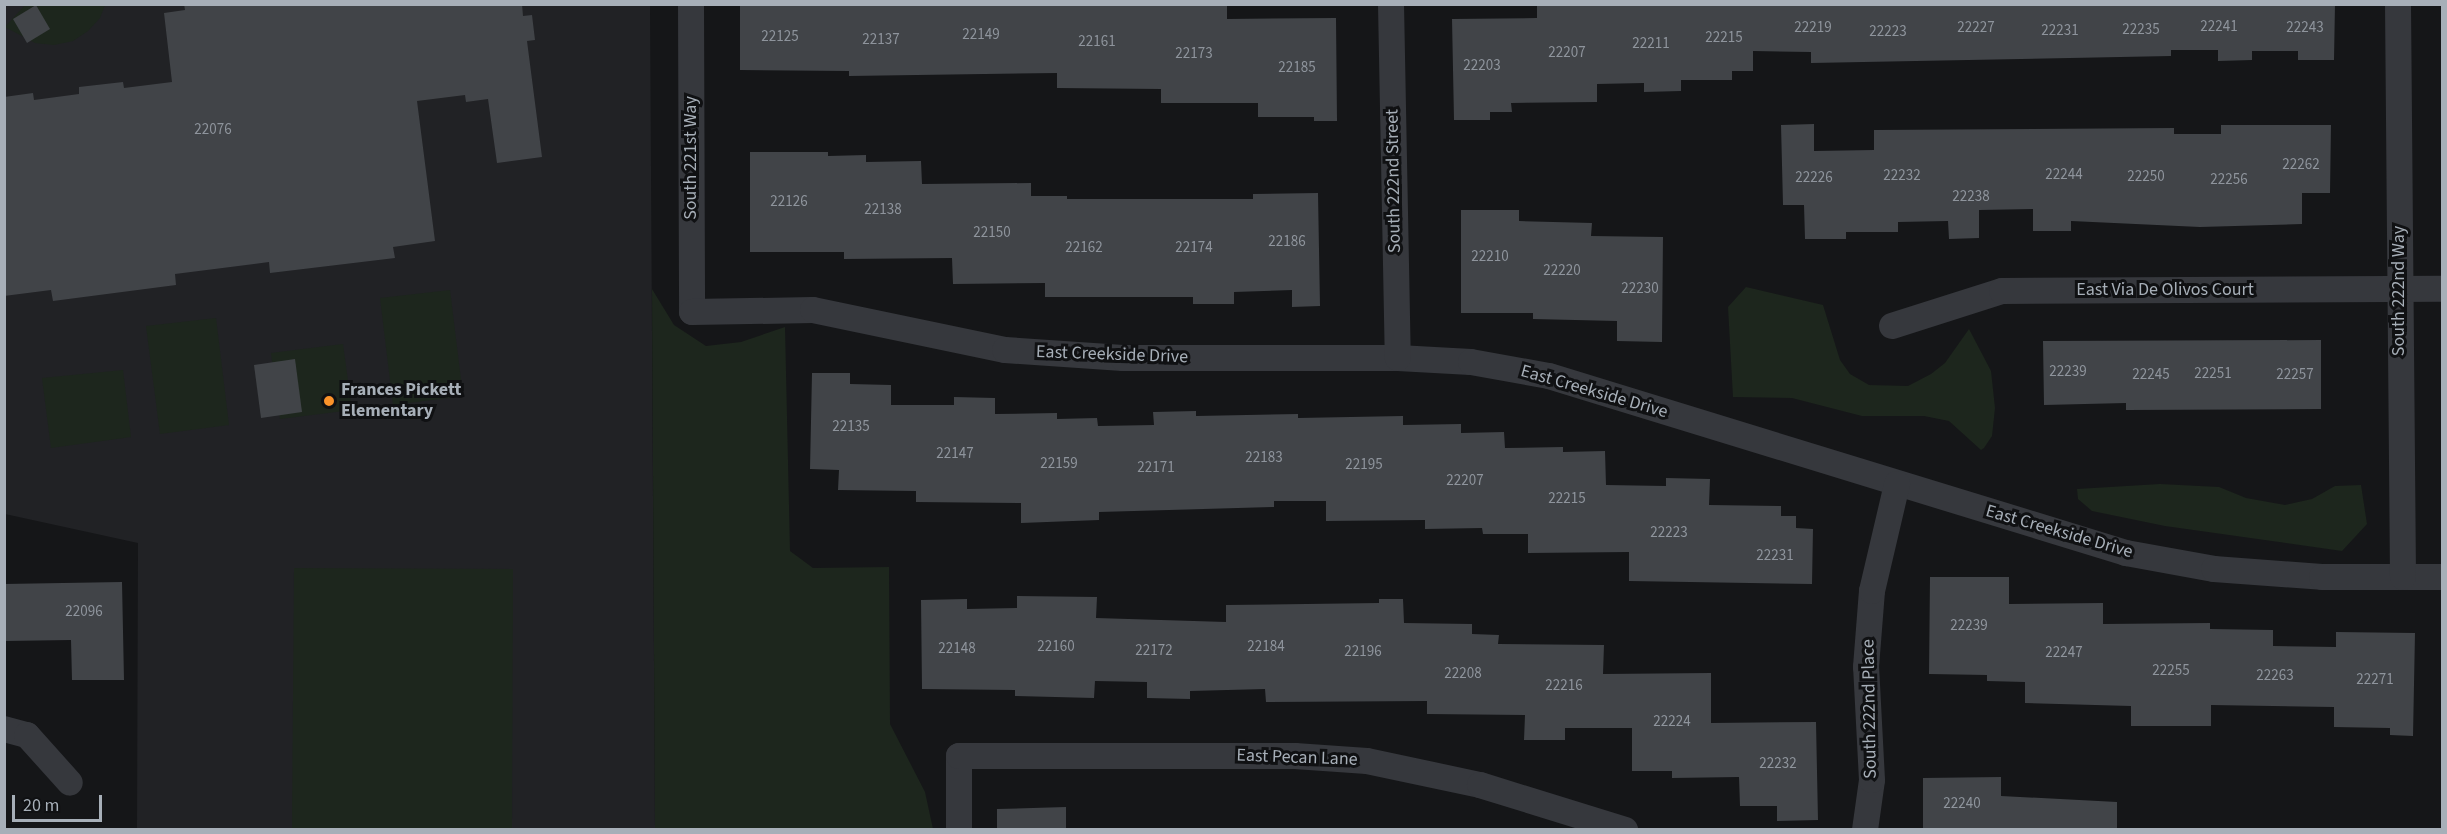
<!DOCTYPE html>
<html>
<head>
<meta charset="utf-8">
<style>
	body { margin:0 }
	#map { position:relative; width:2447px; height:834px; overflow:hidden; background:#151618; font-family:"Source Sans 3",sans-serif }
	div>[style] { position:absolute }
	.built>* { inset:0; background:#212225 }
	.green>* { inset:0; background:#1d261d }
	.building>* { inset:0; background:#414448 }
	.minor>* { height:26px; margin:-13px; padding:0 13px; transform-origin:13px; border-radius:13px; background:#36383d }
	.dots>* { width:16px; height:16px; translate:-50% -50%; box-sizing:border-box; border:3px solid #101113; border-radius:50% }
	span { translate:-50% -50%; white-space:nowrap; text-align:center; line-height:1.15; -webkit-text-stroke:6px #101113; paint-order:stroke }
	.number-label { font-size:15px; color:#8e949c }
	.number-label span { -webkit-text-stroke-width:0 }
	.street-label { font-size:18px; color:#a7afb8 }
	.poi-label { font-size:18px; color:#a7afb8; font-weight:700 }
	.left { translate:0 -50%; text-align:left }
	.frame { position:absolute; inset:0; border:6px solid #a7afb8; pointer-events:none }
	.scale { position:absolute; left:12px; top:795px; width:90px; height:27px; box-sizing:border-box; border:3px solid #a7afb8; border-top:0; padding-left:8px; font-size:18px; line-height:21px; white-space:nowrap; color:#a7afb8; -webkit-text-stroke:4px #101113; paint-order:stroke }
</style>
</head>
<body>
<div id="map">
	<div class="built">
		<div style="clip-path:polygon(5px 5px,650px 5px,655px 829px,137px 829px,138px 543px,5px 514px)"></div>
	</div>
	<div class="green">
		<div style="clip-path:polygon(25px 5px,105px 5px,100px 18px,88px 31px,73px 41px,54px 45px,35px 43px,5px 27px)"></div>
		<div style="clip-path:polygon(1746px 287px,1823px 305px,1840px 360px,1850px 374px,1869px 385px,1908px 386px,1931px 374px,1945px 363px,1969px 329px,1991px 371px,1995px 408px,1992px 436px,1984px 448px,1981px 450px,1949px 421px,1924px 416px,1862px 416px,1792px 398px,1733px 397px,1728px 307px)"></div>
		<div style="clip-path:polygon(652px 289px,674px 325px,706px 346px,741px 342px,785px 327px,790px 551px,813px 568px,889px 567px,890px 724px,925px 792px,933px 829px,655px 829px)"></div>
		<div style="clip-path:polygon(450px 290px,463px 396px,393px 405px,380px 298px)"></div>
		<div style="clip-path:polygon(216px 318px,229px 425px,160px 434px,146px 326px)"></div>
		<div style="clip-path:polygon(343px 344px,352px 410px,280px 419px,271px 353px)"></div>
		<div style="clip-path:polygon(123px 370px,131px 437px,51px 448px,42px 378px)"></div>
		<div style="clip-path:polygon(2160px 484px,2219px 487px,2246px 498px,2285px 505px,2312px 499px,2335px 486px,2361px 485px,2367px 524px,2342px 551px,2165px 526px,2092px 511px,2078px 499px,2077px 489px)"></div>
		<div style="clip-path:polygon(294px 568px,513px 569px,512px 829px,292px 829px)"></div>
	</div>
	<div class="building">
		<div style="clip-path:polygon(184px 4px,522px 4px,523px 16px,532px 15px,535px 40px,527px 41px,542px 157px,497px 163px,488px 99px,466px 102px,465px 95px,417px 101px,435px 241px,393px 247px,395px 258px,270px 273px,269px 262px,175px 274px,176px 285px,53px 301px,51px 290px,4px 296px,4px 97px,33px 93px,34px 100px,79px 94px,79px 87px,123px 82px,124px 88px,172px 82px,164px 13px,185px 10px)"></div>
		<div style="clip-path:polygon(740px 4px,1189px 4px,1227px 6px,1227px 19px,1336px 18px,1337px 121px,1314px 121px,1314px 117px,1258px 117px,1258px 103px,1161px 103px,1161px 89px,1057px 88px,1057px 73px,849px 76px,849px 71px,740px 70px)"></div>
		<div style="clip-path:polygon(1551px 4px,2335px 4px,2334px 60px,2298px 60px,2298px 51px,2252px 51px,2252px 60px,2218px 61px,2218px 50px,2171px 50px,2171px 56px,1811px 63px,1811px 52px,1753px 51px,1753px 71px,1732px 71px,1732px 80px,1681px 80px,1681px 91px,1644px 92px,1644px 83px,1597px 84px,1597px 102px,1511px 103px,1512px 112px,1490px 112px,1490px 120px,1454px 120px,1452px 19px,1537px 18px,1537px 5px)"></div>
		<div style="clip-path:polygon(36px 5px,50px 29px,27px 43px,13px 19px)"></div>
		<div style="clip-path:polygon(1814px 124px,1814px 151px,1874px 150px,1874px 130px,2174px 128px,2174px 134px,2221px 134px,2221px 125px,2331px 125px,2330px 193px,2302px 193px,2302px 224px,2200px 227px,2071px 221px,2071px 231px,2033px 231px,2033px 209px,1979px 210px,1979px 238px,1949px 239px,1948px 221px,1898px 222px,1898px 232px,1846px 232px,1846px 239px,1805px 239px,1804px 205px,1783px 205px,1781px 125px)"></div>
		<div style="clip-path:polygon(750px 152px,828px 152px,828px 156px,866px 155px,866px 162px,921px 161px,922px 184px,1031px 183px,1031px 196px,1067px 196px,1067px 199px,1253px 199px,1253px 194px,1318px 193px,1320px 306px,1292px 307px,1292px 290px,1234px 292px,1234px 304px,1193px 304px,1193px 297px,1045px 297px,1045px 283px,953px 284px,952px 258px,844px 259px,844px 252px,750px 252px)"></div>
		<div style="clip-path:polygon(1461px 210px,1519px 210px,1519px 221px,1592px 223px,1591px 236px,1663px 237px,1662px 342px,1617px 341px,1617px 321px,1533px 319px,1533px 313px,1461px 313px)"></div>
		<div style="clip-path:polygon(2321px 340px,2321px 409px,2126px 410px,2126px 403px,2044px 405px,2043px 341px)"></div>
		<div style="clip-path:polygon(295px 359px,302px 412px,261px 418px,254px 365px)"></div>
		<div style="clip-path:polygon(812px 373px,850px 373px,850px 384px,891px 385px,891px 405px,954px 405px,954px 397px,995px 398px,995px 414px,1057px 413px,1057px 419px,1097px 418px,1098px 426px,1154px 425px,1153px 412px,1196px 411px,1196px 416px,1298px 414px,1298px 418px,1403px 416px,1403px 425px,1461px 424px,1461px 433px,1504px 432px,1505px 448px,1563px 447px,1563px 452px,1605px 451px,1606px 485px,1666px 486px,1666px 478px,1710px 479px,1709px 505px,1781px 506px,1781px 516px,1796px 516px,1796px 528px,1813px 529px,1812px 584px,1629px 581px,1629px 552px,1528px 553px,1528px 534px,1483px 534px,1482px 528px,1425px 529px,1425px 520px,1326px 521px,1326px 501px,1274px 501px,1274px 507px,1099px 512px,1099px 520px,1021px 523px,1021px 503px,916px 502px,916px 491px,838px 490px,839px 470px,810px 469px)"></div>
		<div style="clip-path:polygon(1930px 577px,2009px 577px,2009px 604px,2103px 603px,2103px 624px,2210px 623px,2210px 629px,2273px 630px,2273px 646px,2336px 647px,2336px 632px,2415px 633px,2413px 736px,2390px 735px,2390px 728px,2334px 727px,2334px 707px,2211px 705px,2211px 726px,2131px 726px,2131px 706px,2025px 703px,2025px 682px,1987px 681px,1987px 675px,1929px 674px)"></div>
		<div style="clip-path:polygon(122px 582px,124px 680px,72px 680px,71px 640px,4px 641px,4px 584px)"></div>
		<div style="clip-path:polygon(1017px 596px,1097px 597px,1096px 618px,1226px 622px,1226px 605px,1379px 603px,1379px 599px,1403px 599px,1404px 623px,1472px 624px,1472px 634px,1499px 635px,1498px 644px,1604px 645px,1603px 674px,1711px 673px,1711px 723px,1816px 722px,1818px 820px,1777px 821px,1777px 806px,1740px 806px,1739px 777px,1672px 778px,1672px 771px,1632px 771px,1632px 728px,1565px 728px,1565px 740px,1524px 740px,1525px 715px,1427px 714px,1427px 701px,1266px 702px,1265px 689px,1190px 691px,1190px 699px,1147px 698px,1147px 682px,1095px 681px,1094px 698px,1015px 696px,1015px 690px,922px 689px,921px 600px,967px 599px,967px 609px,1017px 608px)"></div>
		<div style="clip-path:polygon(2001px 777px,2001px 796px,2117px 802px,2117px 830px,1923px 830px,1923px 778px)"></div>
		<div style="clip-path:polygon(1066px 807px,1066px 830px,997px 830px,997px 809px)"></div>
	</div>
	<div class="minor">
		<div style="left:691px;top:4px;width:308px;rotate:89.8deg"></div>
		<div style="left:692px;top:312px;width:121px;rotate:-0.9deg"></div>
		<div style="left:813px;top:310px;width:196px;rotate:11.8deg"></div>
		<div style="left:1005px;top:350px;width:118px;rotate:3.9deg"></div>
		<div style="left:1123px;top:358px;width:275px"></div>
		<div style="left:1398px;top:358px;width:73px;rotate:3.1deg"></div>
		<div style="left:1471px;top:362px;width:79px;rotate:10.2deg"></div>
		<div style="left:1549px;top:376px;width:604px;rotate:17.05deg"></div>
		<div style="left:2126px;top:553px;width:89px;rotate:10.3deg"></div>
		<div style="left:2214px;top:569px;width:108px;rotate:4.2deg"></div>
		<div style="left:2322px;top:577px;width:120px"></div>
		<div style="left:1391px;top:4px;width:354px;rotate:88.9deg"></div>
		<div style="left:2398px;top:4px;width:573px;rotate:89.5deg"></div>
		<div style="left:1892px;top:326px;width:115px;rotate:-17.7deg"></div>
		<div style="left:2002px;top:291px;width:440px;rotate:-0.3deg"></div>
		<div style="left:4px;top:729px;width:24px;rotate:15deg"></div>
		<div style="left:27px;top:735px;width:64px;rotate:48.1deg"></div>
		<div style="left:959px;top:830px;width:74px;rotate:-90deg"></div>
		<div style="left:959px;top:756px;width:336px"></div>
		<div style="left:1295px;top:756px;width:72px;rotate:4deg"></div>
		<div style="left:1367px;top:761px;width:116px;rotate:12deg"></div>
		<div style="left:1480px;top:785px;width:152px;rotate:17.2deg"></div>
		<div style="left:1865px;top:830px;width:50px;rotate:-82deg"></div>
		<div style="left:1872px;top:780px;width:113px;rotate:-93deg"></div>
		<div style="left:1866px;top:667px;width:76px;rotate:-85.5deg"></div>
		<div style="left:1872px;top:591px;width:110px;rotate:-76.8deg"></div>
	</div>
	<div class="dots">
		<div style="left:329px;top:401px;background:#fb932a"></div>
	</div>
	<div class="number-label">
		<span style="left:2219px;top:27px">22241</span>
		<span style="left:1813px;top:28px">22219</span>
		<span style="left:1976px;top:28px">22227</span>
		<span style="left:2305px;top:28px">22243</span>
		<span style="left:2141px;top:30px">22235</span>
		<span style="left:2060px;top:31px">22231</span>
		<span style="left:1888px;top:32px">22223</span>
		<span style="left:981px;top:35px">22149</span>
		<span style="left:780px;top:37px">22125</span>
		<span style="left:1724px;top:38px">22215</span>
		<span style="left:881px;top:40px">22137</span>
		<span style="left:1097px;top:42px">22161</span>
		<span style="left:1651px;top:44px">22211</span>
		<span style="left:1567px;top:53px">22207</span>
		<span style="left:1194px;top:54px">22173</span>
		<span style="left:1482px;top:66px">22203</span>
		<span style="left:1297px;top:68px">22185</span>
		<span style="left:213px;top:130px">22076</span>
		<span style="left:2301px;top:165px">22262</span>
		<span style="left:2064px;top:175px">22244</span>
		<span style="left:1902px;top:176px">22232</span>
		<span style="left:2146px;top:177px">22250</span>
		<span style="left:1814px;top:178px">22226</span>
		<span style="left:2229px;top:180px">22256</span>
		<span style="left:1971px;top:197px">22238</span>
		<span style="left:789px;top:202px">22126</span>
		<span style="left:883px;top:210px">22138</span>
		<span style="left:992px;top:233px">22150</span>
		<span style="left:1287px;top:242px">22186</span>
		<span style="left:1084px;top:248px">22162</span>
		<span style="left:1194px;top:248px">22174</span>
		<span style="left:1490px;top:257px">22210</span>
		<span style="left:1562px;top:271px">22220</span>
		<span style="left:1640px;top:289px">22230</span>
		<span style="left:2068px;top:372px">22239</span>
		<span style="left:2213px;top:374px">22251</span>
		<span style="left:2151px;top:375px">22245</span>
		<span style="left:2295px;top:375px">22257</span>
		<span style="left:851px;top:427px">22135</span>
		<span style="left:955px;top:454px">22147</span>
		<span style="left:1264px;top:458px">22183</span>
		<span style="left:1059px;top:464px">22159</span>
		<span style="left:1364px;top:465px">22195</span>
		<span style="left:1156px;top:468px">22171</span>
		<span style="left:1465px;top:481px">22207</span>
		<span style="left:1567px;top:499px">22215</span>
		<span style="left:1669px;top:533px">22223</span>
		<span style="left:1775px;top:556px">22231</span>
		<span style="left:84px;top:612px">22096</span>
		<span style="left:1969px;top:626px">22239</span>
		<span style="left:1056px;top:647px">22160</span>
		<span style="left:1266px;top:647px">22184</span>
		<span style="left:957px;top:649px">22148</span>
		<span style="left:1154px;top:651px">22172</span>
		<span style="left:1363px;top:652px">22196</span>
		<span style="left:2064px;top:653px">22247</span>
		<span style="left:2171px;top:671px">22255</span>
		<span style="left:1463px;top:674px">22208</span>
		<span style="left:2275px;top:676px">22263</span>
		<span style="left:2375px;top:680px">22271</span>
		<span style="left:1564px;top:686px">22216</span>
		<span style="left:1672px;top:722px">22224</span>
		<span style="left:1778px;top:764px">22232</span>
		<span style="left:1962px;top:804px">22240</span>
	</div>
	<div class="street-label">
		<span style="left:691px;top:158px;rotate:-90deg">South 221st Way</span>
		<span style="left:1394px;top:181px;rotate:-91deg">South 222nd Street</span>
		<span style="left:2165px;top:290px">East Via De Olivos Court</span>
		<span style="left:2399px;top:291px;rotate:-90deg">South 222nd Way</span>
		<span style="left:1112px;top:355px;rotate:2deg">East Creekside Drive</span>
		<span style="left:1594px;top:392px;rotate:16deg">East Creekside Drive</span>
		<span style="left:2059px;top:532px;rotate:16deg">East Creekside Drive</span>
		<span style="left:1870px;top:709px;rotate:-91deg">South 222nd Place</span>
		<span style="left:1297px;top:758px;rotate:2deg">East Pecan Lane</span>
	</div>
	<div class="poi-label">
		<span class="left" style="left:341px;top:401px">Frances Pickett<br>Elementary</span>
	</div>
	<div class="frame"></div>
	<div class="scale">20 m</div>
</div>
</body>
</html>
